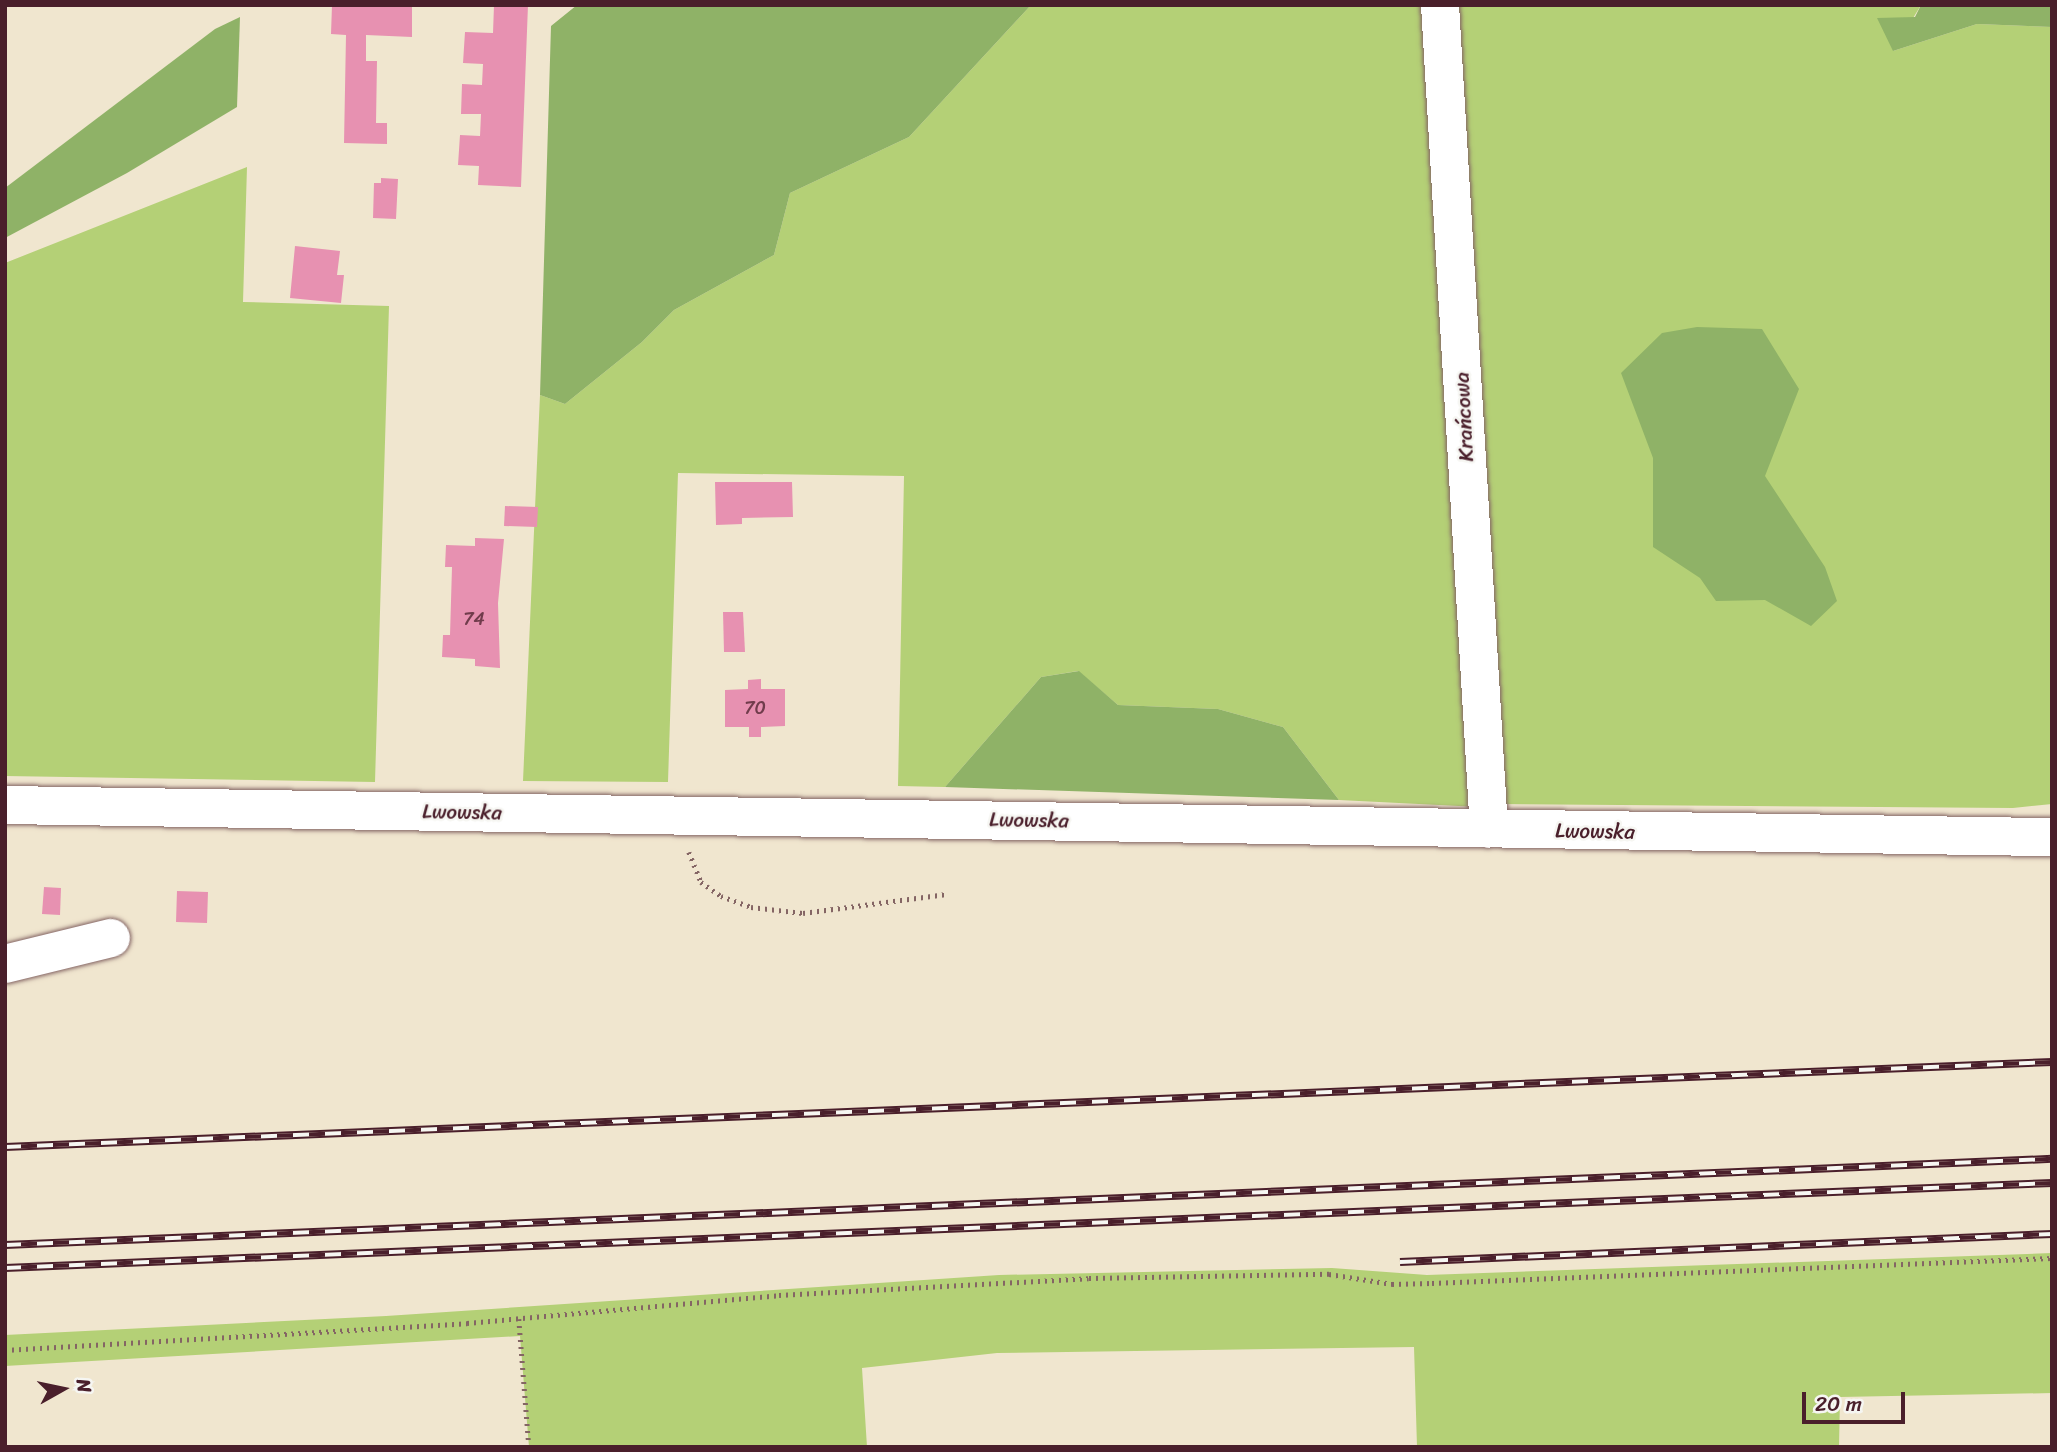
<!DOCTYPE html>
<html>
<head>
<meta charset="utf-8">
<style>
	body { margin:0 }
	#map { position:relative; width:2057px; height:1452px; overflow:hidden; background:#f0e6cf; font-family:Sriracha,sans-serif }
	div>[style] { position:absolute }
	.green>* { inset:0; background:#b4d076 }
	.forest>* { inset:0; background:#8fb267 }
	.building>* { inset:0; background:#e791b1 }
	.path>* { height:4.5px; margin-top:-2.25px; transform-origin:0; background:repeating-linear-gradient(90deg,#846564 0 2px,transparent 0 7px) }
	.roads { filter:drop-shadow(0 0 2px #846564) drop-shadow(0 0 2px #846564) }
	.minor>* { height:38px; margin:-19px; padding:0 19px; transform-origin:19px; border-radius:19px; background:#fff }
	.major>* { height:38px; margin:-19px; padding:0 19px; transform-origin:19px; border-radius:19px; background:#fff }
	.rail>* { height:8px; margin-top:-4px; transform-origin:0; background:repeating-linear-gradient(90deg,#f6f6f2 0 16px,#4a1f2b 0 32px); box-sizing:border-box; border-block:2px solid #4a1f2b }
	span { translate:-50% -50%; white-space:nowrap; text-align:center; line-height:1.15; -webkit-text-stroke:5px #f6f6f2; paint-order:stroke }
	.number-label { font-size:18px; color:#713c4c }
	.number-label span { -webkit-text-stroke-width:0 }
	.street-label { font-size:21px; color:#4a1f2b }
	.frame { position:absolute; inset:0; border:7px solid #4a1f2b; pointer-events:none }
	.north { position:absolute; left:28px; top:1354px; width:70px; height:70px; -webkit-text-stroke:5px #f6f6f2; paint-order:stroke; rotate:81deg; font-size:19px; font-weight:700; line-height:28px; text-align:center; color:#4a1f2b }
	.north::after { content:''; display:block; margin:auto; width:24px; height:32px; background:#4a1f2b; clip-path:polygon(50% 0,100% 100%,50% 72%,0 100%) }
	.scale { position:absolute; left:1802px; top:1392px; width:103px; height:32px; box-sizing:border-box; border:4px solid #4a1f2b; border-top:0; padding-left:9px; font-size:21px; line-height:24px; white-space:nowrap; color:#4a1f2b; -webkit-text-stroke:5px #f6f6f2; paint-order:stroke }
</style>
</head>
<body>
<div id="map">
	<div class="green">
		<div style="clip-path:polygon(1031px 5px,1435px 5px,1479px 807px,1339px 800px,1283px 727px,1218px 709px,1118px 705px,1078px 671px,1041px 677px,945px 787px,898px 786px,904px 476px,678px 473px,668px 782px,523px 781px,540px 395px,565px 404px,642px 342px,674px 310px,774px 255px,790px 193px,909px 137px)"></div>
		<div style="clip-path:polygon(1454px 5px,1921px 5px,1893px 51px,1977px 24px,2052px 27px,2052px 804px,2013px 808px,1496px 804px)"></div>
		<div style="clip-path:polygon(247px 167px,243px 302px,389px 306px,375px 782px,5px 776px,5px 263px)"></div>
		<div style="clip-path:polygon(2052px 1253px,2052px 1393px,1840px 1397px,1839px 1447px,1417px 1447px,1414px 1347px,997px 1353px,862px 1368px,867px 1447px,529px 1447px,520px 1336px,5px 1366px,5px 1335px,386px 1316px,999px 1275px,1332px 1268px,1427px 1275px)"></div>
	</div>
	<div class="forest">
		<div style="clip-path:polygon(577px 5px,1031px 5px,909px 137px,790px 193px,774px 255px,674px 310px,642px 342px,565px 404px,540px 395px,551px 26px)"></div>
		<div style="clip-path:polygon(1921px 5px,2052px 5px,2052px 27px,1977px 24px,1893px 51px,1877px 18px,1915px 17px)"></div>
		<div style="clip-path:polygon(240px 17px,237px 107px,127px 173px,5px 238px,5px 188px,215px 29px)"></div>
		<div style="clip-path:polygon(1697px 327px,1762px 329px,1799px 389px,1765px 476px,1825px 567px,1837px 601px,1811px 626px,1765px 600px,1716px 601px,1700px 578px,1653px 547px,1653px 458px,1621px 373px,1662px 333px)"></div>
		<div style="clip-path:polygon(1079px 671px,1118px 705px,1218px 709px,1283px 727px,1339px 800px,945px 787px,1041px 677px)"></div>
	</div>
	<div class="building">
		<div style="clip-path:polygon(332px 5px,412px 5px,412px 37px,366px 35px,366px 61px,377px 61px,376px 123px,387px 123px,387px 144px,344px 143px,346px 35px,331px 34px)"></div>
		<div style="clip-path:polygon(494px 5px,528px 5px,521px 187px,478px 185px,479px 166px,458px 165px,460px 135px,480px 136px,481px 114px,461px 114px,462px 84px,482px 85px,483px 64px,463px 63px,465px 32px,493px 33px)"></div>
		<div style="clip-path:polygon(381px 178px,398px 179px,396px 219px,373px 218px,374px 183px,381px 183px)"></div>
		<div style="clip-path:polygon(295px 246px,340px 251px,337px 275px,344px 275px,341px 303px,290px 298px)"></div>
		<div style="clip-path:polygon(715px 482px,792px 482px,793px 517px,742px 518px,742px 524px,716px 525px)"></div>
		<div style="clip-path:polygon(505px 506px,538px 507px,537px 527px,504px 526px)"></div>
		<div style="clip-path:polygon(475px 538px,504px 539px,498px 603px,500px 668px,475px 666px,475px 659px,442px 657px,443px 635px,450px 635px,452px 567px,445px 567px,446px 545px,475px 546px)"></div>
		<div style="clip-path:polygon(723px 612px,743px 612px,745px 652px,724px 652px)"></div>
		<div style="clip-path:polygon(761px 679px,761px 689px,785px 689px,785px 726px,761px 727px,761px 737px,749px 737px,749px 727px,725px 727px,725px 690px,748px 689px,748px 680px)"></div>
		<div style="clip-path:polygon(44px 887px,61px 888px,60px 915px,42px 914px)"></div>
		<div style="clip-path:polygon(177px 891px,208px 892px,207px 923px,176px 922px)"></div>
	</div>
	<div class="path">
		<div style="left:689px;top:852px;width:32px;rotate:68deg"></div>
		<div style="left:701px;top:882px;width:24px;rotate:35deg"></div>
		<div style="left:721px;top:896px;width:32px;rotate:20deg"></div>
		<div style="left:751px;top:907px;width:52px;rotate:6.6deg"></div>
		<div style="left:803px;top:913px;width:145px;rotate:-7.5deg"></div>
		<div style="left:519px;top:1319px;width:128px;rotate:85.5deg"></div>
		<div style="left:5px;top:1350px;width:463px;rotate:-3.3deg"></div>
		<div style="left:467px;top:1323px;width:313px;rotate:-5.1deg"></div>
		<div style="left:779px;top:1295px;width:310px;rotate:-3.1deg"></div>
		<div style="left:1089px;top:1278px;width:240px;rotate:-1deg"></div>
		<div style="left:1329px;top:1274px;width:64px;rotate:9deg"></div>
		<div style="left:1392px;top:1284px;width:40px;rotate:-1.4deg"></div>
		<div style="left:1432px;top:1283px;width:621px;rotate:-2.31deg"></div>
	</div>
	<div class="roads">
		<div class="minor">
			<div style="left:1440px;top:5px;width:825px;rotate:86.6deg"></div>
			<div style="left:5px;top:964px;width:109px;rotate:-13.8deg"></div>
		</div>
		<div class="major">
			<div style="left:5px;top:805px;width:2047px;rotate:0.9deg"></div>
		</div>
	</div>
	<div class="rail">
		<div style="left:5px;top:1147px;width:2049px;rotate:-2.38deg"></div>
		<div style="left:5px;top:1245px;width:2049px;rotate:-2.41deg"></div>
		<div style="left:1400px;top:1262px;width:653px;rotate:-2.46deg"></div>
		<div style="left:5px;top:1268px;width:2049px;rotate:-2.38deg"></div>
	</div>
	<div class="number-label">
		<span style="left:474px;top:619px">74</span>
		<span style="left:755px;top:708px">70</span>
	</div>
	<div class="street-label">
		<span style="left:1464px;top:417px;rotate:-93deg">Krańcowa</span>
		<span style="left:462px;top:812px;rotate:1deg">Lwowska</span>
		<span style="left:1029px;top:820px;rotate:1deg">Lwowska</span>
		<span style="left:1595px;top:831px;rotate:1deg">Lwowska</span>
	</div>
	<div class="frame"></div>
	<div class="north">N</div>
	<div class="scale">20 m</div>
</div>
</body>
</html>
